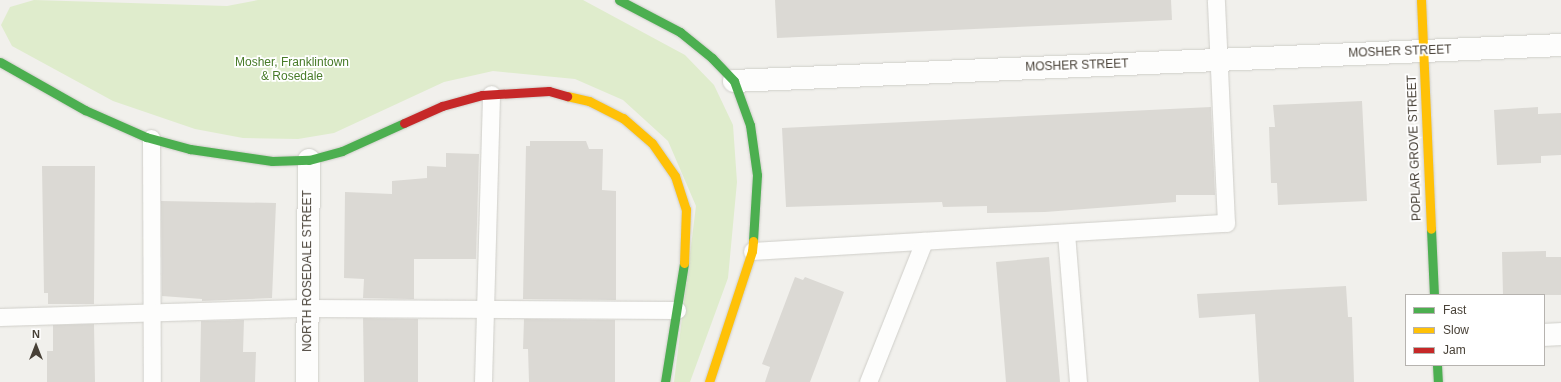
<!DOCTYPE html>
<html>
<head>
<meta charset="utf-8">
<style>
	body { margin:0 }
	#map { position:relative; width:1561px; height:382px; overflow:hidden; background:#f1f0ec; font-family:Helvetica,sans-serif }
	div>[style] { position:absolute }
	.green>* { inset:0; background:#dfeccc }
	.building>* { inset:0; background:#dbd9d4 }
	.roads { filter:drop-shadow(0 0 1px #cfcec9) drop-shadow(0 0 1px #cfcec9) }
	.lane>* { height:17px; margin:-8.5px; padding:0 8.5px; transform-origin:8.5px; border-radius:8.5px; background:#fdfdfc }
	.street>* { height:22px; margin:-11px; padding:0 11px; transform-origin:11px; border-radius:11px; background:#fdfdfc }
	.fast>* { height:9px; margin:-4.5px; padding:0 4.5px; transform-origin:4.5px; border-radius:4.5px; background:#4caf50 }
	.slow>* { height:9px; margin:-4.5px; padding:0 4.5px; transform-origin:4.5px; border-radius:4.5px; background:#ffc107 }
	.jam>* { height:9px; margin:-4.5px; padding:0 4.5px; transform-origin:4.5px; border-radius:4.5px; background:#c62828 }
	span { translate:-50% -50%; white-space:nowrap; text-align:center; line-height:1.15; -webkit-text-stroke:3.5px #fff; paint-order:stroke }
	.street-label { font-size:12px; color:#484137 }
	.park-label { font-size:12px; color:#487b29 }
	.legend { position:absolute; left:1405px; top:294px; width:140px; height:72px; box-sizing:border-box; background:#fff; border:1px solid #b6b3af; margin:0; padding:5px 7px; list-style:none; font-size:12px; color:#484137 }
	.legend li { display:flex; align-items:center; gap:8px; height:20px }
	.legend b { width:20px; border:1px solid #b6b3af }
	.north { position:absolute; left:16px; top:326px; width:40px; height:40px; -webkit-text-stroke:3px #fff; paint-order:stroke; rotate:0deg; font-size:11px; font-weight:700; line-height:16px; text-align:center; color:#484137 }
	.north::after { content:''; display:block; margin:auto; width:14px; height:18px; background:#484137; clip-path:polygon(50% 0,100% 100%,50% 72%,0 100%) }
</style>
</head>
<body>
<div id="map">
	<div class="green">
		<div style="clip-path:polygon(34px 0,227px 6px,258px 0,583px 0,685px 55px,714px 85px,733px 125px,737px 182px,728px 278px,690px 382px,674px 382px,696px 206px,668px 141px,623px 100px,575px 79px,493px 71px,444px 82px,334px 133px,298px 139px,243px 138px,195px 129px,113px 101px,12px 46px,1px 25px,10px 7px)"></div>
	</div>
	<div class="building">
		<div style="clip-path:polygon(775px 0,1171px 0,1172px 20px,777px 38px)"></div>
		<div style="clip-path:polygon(1362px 101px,1367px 201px,1278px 205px,1277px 183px,1271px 183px,1269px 127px,1275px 127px,1273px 105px)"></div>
		<div style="clip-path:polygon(1211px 107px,1215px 195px,1176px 195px,1176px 202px,1045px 212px,987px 213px,987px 206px,943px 207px,942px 202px,786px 207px,782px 128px)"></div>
		<div style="clip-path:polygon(1538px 107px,1538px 114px,1561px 113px,1561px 155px,1541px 156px,1541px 163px,1497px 165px,1494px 110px)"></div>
		<div style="clip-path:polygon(530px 141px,586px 141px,589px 149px,603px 149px,602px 190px,616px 191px,616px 300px,523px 299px,526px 146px,530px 146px)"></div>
		<div style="clip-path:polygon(446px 153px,479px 154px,476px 259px,414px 259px,414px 299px,363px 298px,364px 279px,344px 278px,345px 192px,392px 194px,392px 181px,427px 178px,427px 166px,446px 167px)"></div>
		<div style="clip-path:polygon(42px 166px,95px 166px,94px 304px,48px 304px,48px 293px,44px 293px)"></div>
		<div style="clip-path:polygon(161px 201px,276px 203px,272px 298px,202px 301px,202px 299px,162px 296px)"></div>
		<div style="clip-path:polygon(1546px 251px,1546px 257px,1561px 257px,1561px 295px,1503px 295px,1502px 252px)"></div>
		<div style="clip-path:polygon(1049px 257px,1060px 382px,1006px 382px,996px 262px)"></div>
		<div style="clip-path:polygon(795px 277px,803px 280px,805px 277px,844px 292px,810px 382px,765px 382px,770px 367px,762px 364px)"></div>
		<div style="clip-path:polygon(1346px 286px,1348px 317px,1352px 317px,1354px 382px,1259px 382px,1255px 314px,1199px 318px,1197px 294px)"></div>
		<div style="clip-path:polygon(363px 318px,418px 319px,418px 382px,364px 382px)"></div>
		<div style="clip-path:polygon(524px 319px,615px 320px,615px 382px,529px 382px,528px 349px,523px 349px)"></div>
		<div style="clip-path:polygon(244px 320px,243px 352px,256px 352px,255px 382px,200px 382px,201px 321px)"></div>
		<div style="clip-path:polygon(94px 324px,95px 382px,47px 382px,47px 351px,53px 351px,53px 325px)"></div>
	</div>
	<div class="roads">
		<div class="lane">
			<div style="left:151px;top:138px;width:244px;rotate:89.8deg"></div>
			<div style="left:1066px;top:233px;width:149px;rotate:85.4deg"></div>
			<div style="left:752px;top:251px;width:475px;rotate:-3.4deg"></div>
			<div style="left:1226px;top:223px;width:223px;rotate:-92.6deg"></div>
			<div style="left:0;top:317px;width:308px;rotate:-1.7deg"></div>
			<div style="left:308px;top:308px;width:369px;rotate:0.3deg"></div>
			<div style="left:483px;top:382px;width:288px;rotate:-88.4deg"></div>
			<div style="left:868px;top:382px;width:152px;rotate:-68.3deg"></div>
		</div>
		<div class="street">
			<div style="left:734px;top:81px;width:828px;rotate:-2.49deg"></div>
			<div style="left:1544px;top:335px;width:17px;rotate:-3deg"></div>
			<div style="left:307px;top:382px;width:222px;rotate:-89.5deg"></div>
		</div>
		<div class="fast">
			<div style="left:619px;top:0;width:69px;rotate:27.7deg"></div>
			<div style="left:680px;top:32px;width:41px;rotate:39.1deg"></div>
			<div style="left:712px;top:58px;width:32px;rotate:46deg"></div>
			<div style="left:734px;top:81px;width:47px;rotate:70deg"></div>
			<div style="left:750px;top:125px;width:50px;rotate:82deg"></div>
			<div style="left:757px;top:175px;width:66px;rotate:93.5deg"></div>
			<div style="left:0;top:62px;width:98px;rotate:29.5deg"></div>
			<div style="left:85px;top:110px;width:67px;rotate:23.9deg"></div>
			<div style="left:146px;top:137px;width:46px;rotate:15.3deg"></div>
			<div style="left:190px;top:149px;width:83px;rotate:8.3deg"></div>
			<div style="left:272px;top:161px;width:37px;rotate:-2deg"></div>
			<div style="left:309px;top:160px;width:34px;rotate:-15deg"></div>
			<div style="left:342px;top:151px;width:68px;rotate:-24.3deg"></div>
			<div style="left:1431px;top:229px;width:66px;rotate:87.4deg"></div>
			<div style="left:1437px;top:365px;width:17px;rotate:87deg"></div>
			<div style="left:665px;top:382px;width:121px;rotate:-80.9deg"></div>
		</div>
		<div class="slow">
			<div style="left:1421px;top:0;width:229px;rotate:87.5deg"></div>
			<div style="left:567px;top:96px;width:23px;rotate:13deg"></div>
			<div style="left:589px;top:101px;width:38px;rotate:27deg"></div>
			<div style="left:623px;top:118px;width:38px;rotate:41deg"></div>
			<div style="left:652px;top:143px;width:40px;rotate:55.1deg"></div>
			<div style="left:675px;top:176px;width:35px;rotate:72deg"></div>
			<div style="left:686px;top:209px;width:54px;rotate:92.1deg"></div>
			<div style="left:709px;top:382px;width:138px;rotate:-71.8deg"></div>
			<div style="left:752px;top:251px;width:10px;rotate:-84deg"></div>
		</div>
		<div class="jam">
			<div style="left:404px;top:123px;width:42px;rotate:-24.1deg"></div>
			<div style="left:442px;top:106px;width:41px;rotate:-15.4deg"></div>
			<div style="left:482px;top:95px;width:67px;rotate:-3.4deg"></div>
			<div style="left:549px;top:91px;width:19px;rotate:16deg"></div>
		</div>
	</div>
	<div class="street-label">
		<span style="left:1400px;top:52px;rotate:-2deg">MOSHER STREET</span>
		<span style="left:1077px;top:66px;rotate:-2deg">MOSHER STREET</span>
		<span style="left:1415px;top:148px;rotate:-92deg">POPLAR GROVE STREET</span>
		<span style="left:308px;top:271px;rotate:-90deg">NORTH ROSEDALE STREET</span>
	</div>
	<div class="park-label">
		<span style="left:292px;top:70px">Mosher, Franklintown<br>&amp; Rosedale</span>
	</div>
	<ul class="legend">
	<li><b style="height:5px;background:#4caf50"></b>Fast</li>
	<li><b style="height:5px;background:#ffc107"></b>Slow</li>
	<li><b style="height:5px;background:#c62828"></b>Jam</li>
	</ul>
	<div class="north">N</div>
</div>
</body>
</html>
